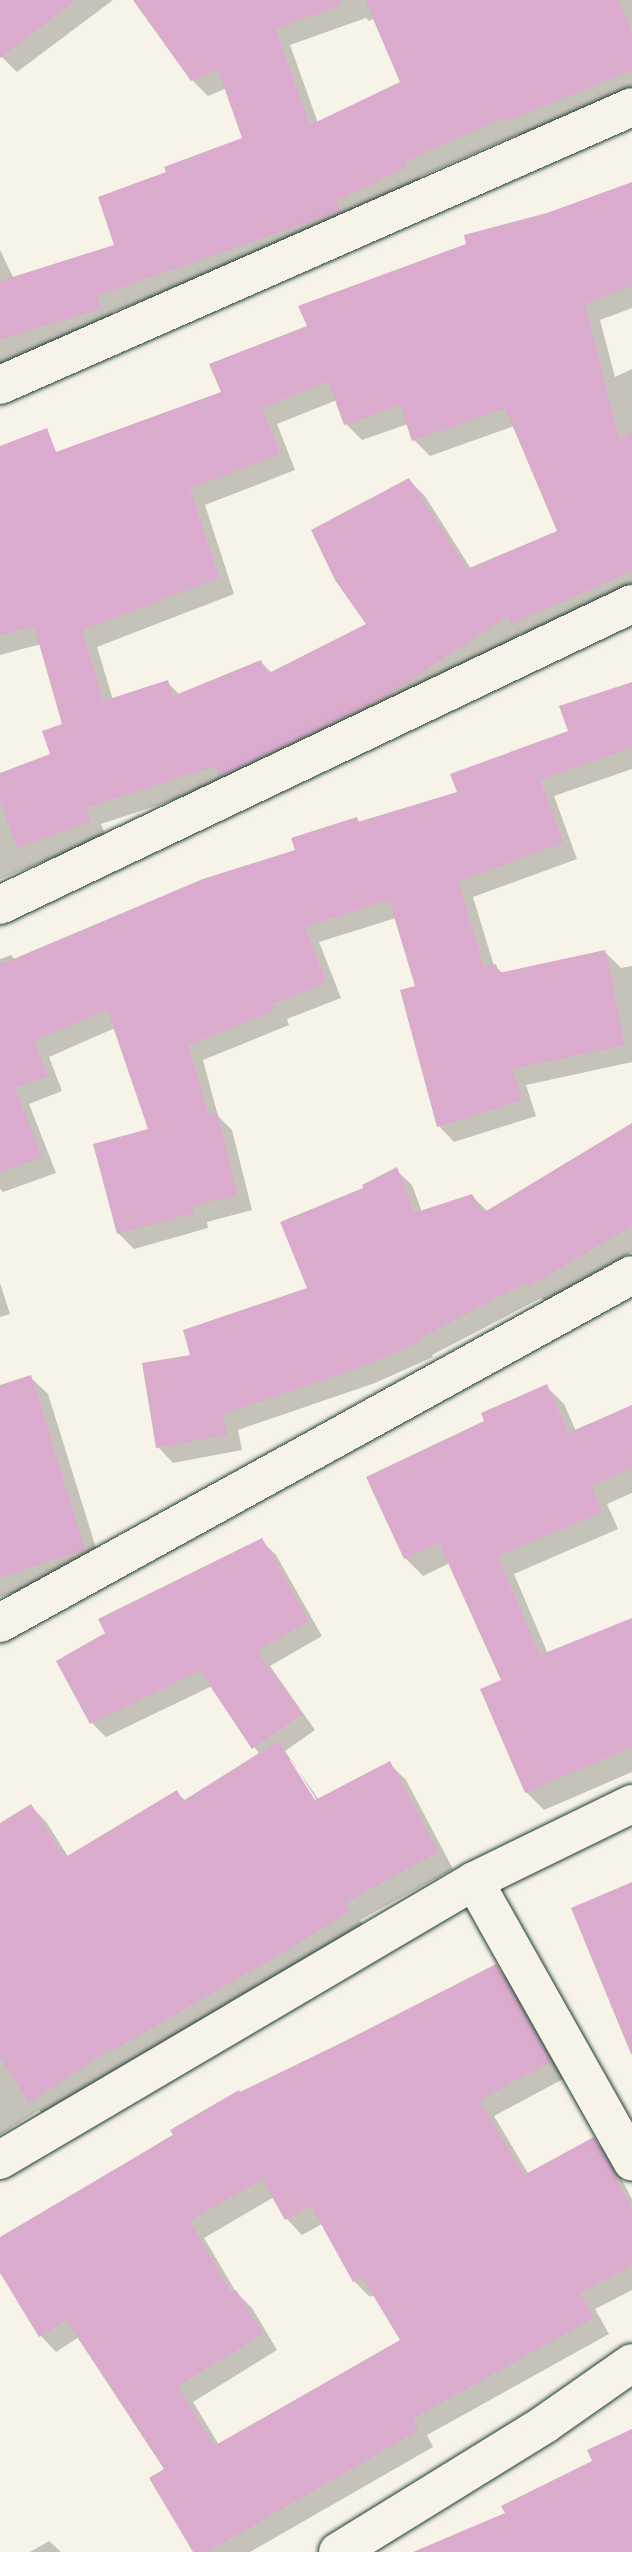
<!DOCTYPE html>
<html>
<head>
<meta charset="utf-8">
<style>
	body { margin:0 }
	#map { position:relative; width:632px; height:2552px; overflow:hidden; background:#f7f3e8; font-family:"Gochi Hand",sans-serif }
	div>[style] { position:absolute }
	.shadow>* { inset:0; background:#0003 }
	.building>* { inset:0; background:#daabcd }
	.roads { filter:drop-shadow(0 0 2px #1f3d34) drop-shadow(0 0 2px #1f3d34) }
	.street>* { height:38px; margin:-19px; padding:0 19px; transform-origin:19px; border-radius:19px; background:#f7f3e8 }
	span { translate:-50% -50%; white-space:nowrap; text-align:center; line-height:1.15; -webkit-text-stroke:5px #f7f3e8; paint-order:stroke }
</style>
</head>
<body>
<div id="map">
	<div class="shadow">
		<div style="clip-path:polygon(0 0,113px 0,17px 72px,0 55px)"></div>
		<div style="clip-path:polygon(evenodd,135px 0,632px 0,632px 91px,522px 137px,519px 134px,419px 177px,422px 184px,355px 227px,112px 312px,116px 324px,0 369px,0 250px,14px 279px,117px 246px,168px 173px,245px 139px,227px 88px,208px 96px,192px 80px,135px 0,366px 18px,369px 21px,375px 18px,402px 83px,318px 123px,290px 45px,366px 18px)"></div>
		<div style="clip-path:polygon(evenodd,632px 184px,632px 308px,600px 320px,615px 377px,632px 369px,632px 595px,528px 639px,522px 633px,400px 714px,229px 782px,101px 824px,106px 837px,0 879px,0 775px,52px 755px,64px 725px,41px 644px,0 655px,0 495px,223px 393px,309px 327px,548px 215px,632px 184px,337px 400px,346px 424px,362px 440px,408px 424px,414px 440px,430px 456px,514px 426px,560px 532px,471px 569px,425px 496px,409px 480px,369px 625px,272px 673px,261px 662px,180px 695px,167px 682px,113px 700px,97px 647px,234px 594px,205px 505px,295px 470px,277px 424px,337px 400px)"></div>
		<div style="clip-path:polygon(632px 684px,632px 769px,554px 796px,577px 859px,473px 897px,494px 966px,504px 974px,605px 952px,621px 968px,632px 966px,632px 1062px,526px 1085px,536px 1116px,454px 1142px,439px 1126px,417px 988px,396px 918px,319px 942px,341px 998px,287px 1019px,289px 1025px,203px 1060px,218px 1116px,232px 1130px,252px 1210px,207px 1222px,208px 1228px,134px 1249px,118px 1233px,150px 1130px,115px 1028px,49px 1057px,62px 1091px,29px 1104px,56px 1173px,3px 1192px,0 1189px,0 959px,11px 955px,15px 960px,297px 851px,357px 819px,360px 823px,459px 794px,570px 733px)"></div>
		<div style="clip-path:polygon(632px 1125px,632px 1252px,545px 1301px,541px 1298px,432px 1355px,433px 1357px,375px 1383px,238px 1430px,242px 1450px,173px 1463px,158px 1447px,192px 1356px,309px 1289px,366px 1189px,396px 1170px,412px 1185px,422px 1212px,472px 1196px,488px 1212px)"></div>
		<div style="clip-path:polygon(0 1283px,10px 1314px,0 1317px)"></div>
		<div style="clip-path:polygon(30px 1377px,48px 1394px,102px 1567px,0 1597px,0 1386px)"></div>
		<div style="clip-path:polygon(546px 1386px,564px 1404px,576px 1431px,632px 1411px,632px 1493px,607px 1504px,618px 1529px,514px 1574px,548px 1654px,632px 1620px,632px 1772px,544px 1810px,526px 1792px,503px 1681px,450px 1563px,423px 1576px,405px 1558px,486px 1422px)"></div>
		<div style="clip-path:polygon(evenodd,261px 1540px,276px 1555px,322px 1636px,270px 1666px,315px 1730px,285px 1751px,319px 1800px,389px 1763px,406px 1780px,453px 1869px,360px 1920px,365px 1928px,47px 2118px,39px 2110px,0 2135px,0 1825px,31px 1806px,47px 1823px,69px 1858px,176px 1792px,186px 1801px,260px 1755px,212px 1686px,106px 1737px,92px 1723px,261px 1540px,288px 1760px,292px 1760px,321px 1807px,318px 1809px,288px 1760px)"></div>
		<div style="clip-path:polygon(evenodd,495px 1966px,511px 1982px,565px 2078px,494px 2116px,529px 2175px,593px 2140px,609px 2155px,632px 2199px,632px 2290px,595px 2309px,609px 2334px,427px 2435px,433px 2447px,250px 2552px,195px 2552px,167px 2469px,79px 2337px,56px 2352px,41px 2336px,0 2270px,0 2239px,241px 2094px,495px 1966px,274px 2197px,287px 2219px,302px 2235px,322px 2224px,354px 2281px,370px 2297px,374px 2295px,402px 2341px,219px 2445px,193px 2402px,277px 2350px,252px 2308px,236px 2292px,204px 2238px,274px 2197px)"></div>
		<div style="clip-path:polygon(49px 2541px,61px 2552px,30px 2552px)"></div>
	</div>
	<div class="building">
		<div style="clip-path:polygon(0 0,76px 0,0 58px)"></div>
		<div style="clip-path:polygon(133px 0,340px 0,341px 5px,275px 29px,310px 125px,400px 82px,365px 0,618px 0,632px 32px,632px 70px,504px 122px,503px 118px,405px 161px,408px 167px,336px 201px,340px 211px,97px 296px,101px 309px,0 339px,0 281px,114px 245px,98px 197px,166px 172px,164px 167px,242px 138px,218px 70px,191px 81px)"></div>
		<div style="clip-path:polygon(evenodd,632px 182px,632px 286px,585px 303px,619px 439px,632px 432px,632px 571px,511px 624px,508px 616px,383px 698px,231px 771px,219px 775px,215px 766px,86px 808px,90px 821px,17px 848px,0 802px,0 773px,50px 754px,42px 731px,62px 724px,34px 626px,0 635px,0 446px,47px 428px,56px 452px,221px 392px,209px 364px,307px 326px,298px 306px,466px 244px,464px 235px,547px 213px,632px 182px,328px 381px,344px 425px,400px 405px,412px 441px,505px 408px,557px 531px,467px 569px,409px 478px,311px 530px,335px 580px,366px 624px,267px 674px,261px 660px,173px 696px,168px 680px,103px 701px,82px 630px,219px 578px,190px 489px,280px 454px,262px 408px,328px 381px)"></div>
		<div style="clip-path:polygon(632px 682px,632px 747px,540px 780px,563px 843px,458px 881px,484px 967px,496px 964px,499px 973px,605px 950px,625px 1045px,512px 1069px,522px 1100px,437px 1127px,400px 990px,415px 986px,389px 900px,305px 927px,326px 983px,272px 1004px,275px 1010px,188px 1045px,208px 1114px,217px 1112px,237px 1195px,192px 1206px,194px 1213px,117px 1234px,93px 1144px,148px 1129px,107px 1009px,34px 1041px,48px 1076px,15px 1088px,42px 1157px,0 1172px,0 961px,4px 963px,203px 879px,295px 850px,291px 838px,357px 817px,358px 822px,457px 792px,450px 774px,568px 731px,559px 706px)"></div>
		<div style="clip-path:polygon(632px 1123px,632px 1226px,528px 1287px,525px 1283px,418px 1339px,419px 1342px,359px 1368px,223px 1414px,227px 1435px,156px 1448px,142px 1363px,190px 1355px,183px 1330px,307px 1288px,280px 1222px,363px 1188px,362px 1185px,397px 1167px,414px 1213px,472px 1194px,483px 1213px)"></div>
		<div style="clip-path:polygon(31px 1375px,85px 1550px,0 1577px,0 1385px)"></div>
		<div style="clip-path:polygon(547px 1384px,568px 1433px,632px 1405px,632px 1468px,591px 1486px,602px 1512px,497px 1556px,540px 1655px,632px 1618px,632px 1747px,525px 1793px,480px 1689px,501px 1680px,439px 1543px,404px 1559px,366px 1477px,484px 1421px,481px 1413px)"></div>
		<div style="clip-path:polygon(262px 1538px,309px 1621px,257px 1651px,302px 1714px,252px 1749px,200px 1671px,90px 1724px,56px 1661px,105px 1633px,98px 1619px)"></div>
		<div style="clip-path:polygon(278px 1741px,315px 1800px,390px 1761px,438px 1852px,345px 1903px,350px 1911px,299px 1943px,112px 2051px,110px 2049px,29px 2103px,0 2058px,0 1823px,31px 1804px,64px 1858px,177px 1790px,183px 1801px)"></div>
		<div style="clip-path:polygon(632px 1882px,632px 2054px,631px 2054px,571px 1908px)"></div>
		<div style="clip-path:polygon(evenodd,496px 1964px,551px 2062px,479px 2100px,524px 2175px,594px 2137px,632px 2209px,632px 2266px,580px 2293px,594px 2318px,412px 2419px,419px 2430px,207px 2552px,193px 2552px,149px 2478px,164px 2469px,66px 2320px,39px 2337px,0 2273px,0 2237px,173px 2135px,170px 2130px,239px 2090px,240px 2092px,343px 2042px,496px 1964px,262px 2179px,285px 2220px,311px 2206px,353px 2282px,362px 2277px,400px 2340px,214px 2446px,178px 2386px,263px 2334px,236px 2290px,231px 2293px,190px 2221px,262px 2179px)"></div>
		<div style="clip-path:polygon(632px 2429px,632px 2552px,413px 2552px,505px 2513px,501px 2506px,592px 2461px,587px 2450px)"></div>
	</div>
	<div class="roads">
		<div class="street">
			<div style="left:0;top:385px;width:690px;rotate:-23.74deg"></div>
			<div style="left:0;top:905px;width:700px;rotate:-25.47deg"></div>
			<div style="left:0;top:1623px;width:721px;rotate:-28.84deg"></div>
			<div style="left:474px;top:1881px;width:322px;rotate:60.6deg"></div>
			<div style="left:0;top:2160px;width:550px;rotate:-30.48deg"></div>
			<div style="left:474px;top:1881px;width:176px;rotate:-26deg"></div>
			<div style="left:338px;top:2552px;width:243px;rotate:-31.7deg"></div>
			<div style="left:545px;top:2424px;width:106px;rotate:-35deg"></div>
		</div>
	</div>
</div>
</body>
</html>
